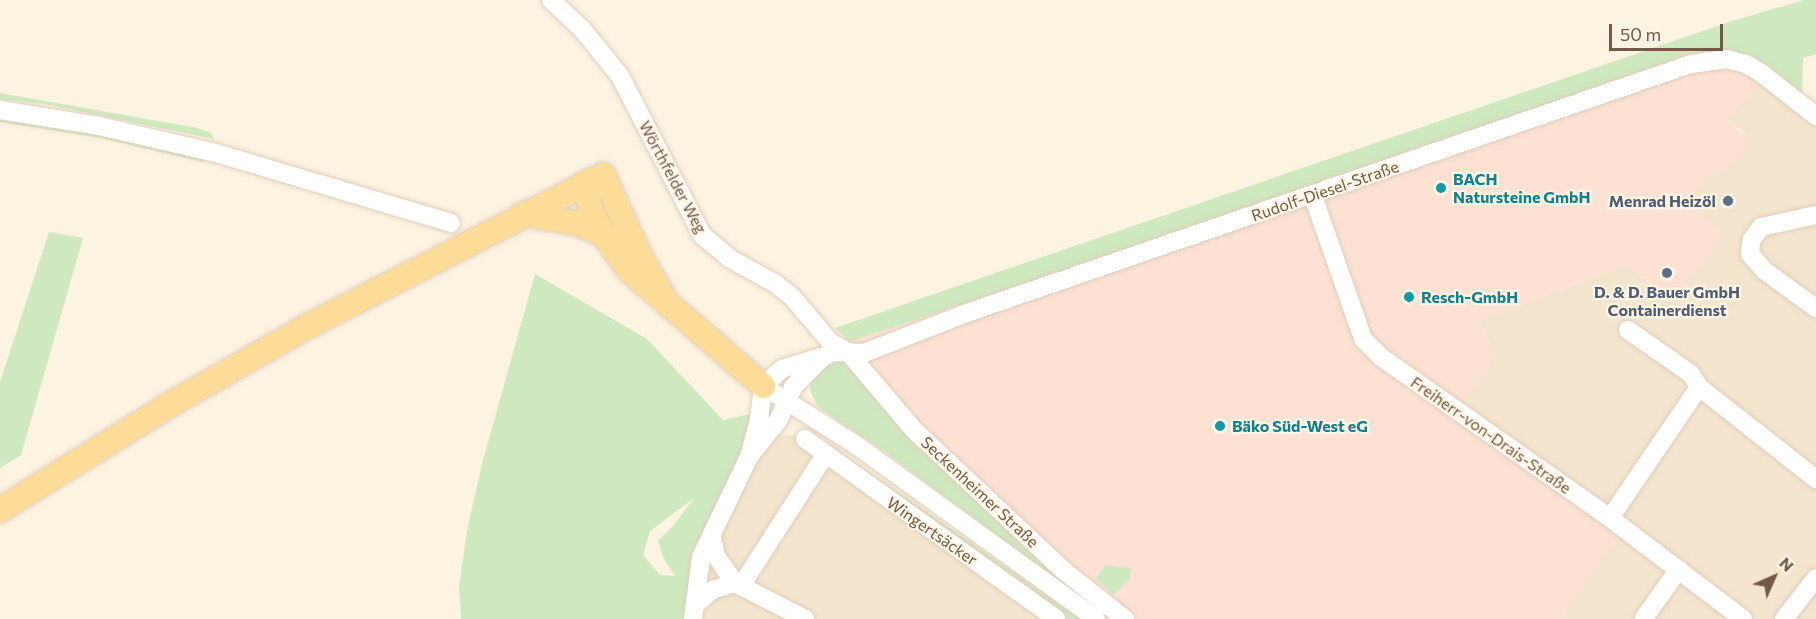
<!DOCTYPE html>
<html>
<head>
<meta charset="utf-8">
<style>
	body { margin:0 }
	#map { position:relative; width:1816px; height:619px; overflow:hidden; background:#fcf3e0; font-family:Commissioner,sans-serif }
	div>[style] { position:absolute }
	.residential>* { inset:0; background:#f4e5ce }
	.commercial>* { inset:0; background:#fde2d3 }
	.green>* { inset:0; background:#cee9bf }
	.roads { filter:drop-shadow(0 0 2px #e0cfbc) drop-shadow(0 0 2px #e0cfbc) }
	.minor>* { height:18px; margin:-9px; padding:0 9px; transform-origin:9px; border-radius:9px; background:#fff }
	.major>* { height:24px; margin:-12px; padding:0 12px; transform-origin:12px; border-radius:12px; background:#fcdc97 }
	.dots>* { width:16px; height:16px; translate:-50% -50%; box-sizing:border-box; border:3px solid #fff6e6; border-radius:50% }
	span { translate:-50% -50%; white-space:nowrap; text-align:center; line-height:1.15; -webkit-text-stroke:4.5px #fff6e6; paint-order:stroke }
	.street-label { font-size:16px; color:#735947 }
	.culture-label { font-size:16px; color:#0d838f; font-weight:700 }
	.left { translate:0 -50%; text-align:left }
	.service-label { font-size:16px; color:#4e5e75; font-weight:700 }
	.right { translate:-100% -50%; text-align:right }
	.north { position:absolute; left:1744px; top:547px; width:60px; height:60px; -webkit-text-stroke:4px #fff6e6; paint-order:stroke; rotate:45deg; font-size:16px; font-weight:700; line-height:24px; text-align:center; color:#735947 }
	.north::after { content:''; display:block; margin:auto; width:21px; height:27px; background:#735947; clip-path:polygon(50% 0,100% 100%,50% 72%,0 100%) }
	.scale { position:absolute; left:1609px; top:24px; width:114px; height:27px; box-sizing:border-box; border:3px solid #735947; border-top:0; padding-left:8px; font-size:18px; line-height:21px; white-space:nowrap; color:#735947; -webkit-text-stroke:4px #fff6e6; paint-order:stroke }
</style>
</head>
<body>
<div id="map">
	<div class="residential">
		<div style="clip-path:polygon(1767px 72px,1816px 110px,1816px 619px,1560px 619px,1618px 536px,1454px 413px,1494px 357px,1480px 320px,1625px 265px,1671px 299px,1686px 202px,1716px 168px,1724px 173px,1745px 133px,1727px 120px)"></div>
		<div style="clip-path:polygon(752px 434px,809px 436px,1066px 619px,688px 619px)"></div>
	</div>
	<div class="commercial">
		<div style="clip-path:polygon(1705px 55px,1767px 72px,1727px 120px,1751px 140px,1724px 173px,1715px 168px,1687px 202px,1726px 234px,1672px 299px,1625px 265px,1480px 320px,1494px 357px,1454px 413px,1619px 536px,1560px 619px,1117px 619px,908px 436px,840px 357px,849px 342px,892px 327px)"></div>
	</div>
	<div class="green">
		<div style="clip-path:polygon(1804px 0,1816px 0,1816px 54px,1803px 58px,1802px 98px,1730px 54px,1456px 139px,849px 342px,835px 328px,1729px 22px)"></div>
		<div style="clip-path:polygon(0 93px,198px 128px,211px 133px,214px 139px,44px 104px,0 99px)"></div>
		<div style="clip-path:polygon(0 116px,93px 132px,206px 159px,203px 162px,101px 138px,0 122px)"></div>
		<div style="clip-path:polygon(49px 232px,83px 238px,21px 455px,0 468px,0 382px)"></div>
		<div style="clip-path:polygon(evenodd,535px 274px,647px 339px,723px 420px,750px 414px,748px 447px,712px 511px,696px 554px,688px 619px,461px 619px,459px 587px,467px 531px,482px 464px,535px 274px,694px 498px,673px 526px,658px 541px,664px 559px,675px 576px,660px 575px,643px 555px,650px 531px,694px 498px)"></div>
		<div style="clip-path:polygon(840px 357px,908px 436px,1117px 619px,1109px 619px,885px 452px,817px 406px,810px 390px,811px 379px,818px 370px)"></div>
		<div style="clip-path:polygon(833px 447px,1081px 619px,1066px 619px,829px 452px)"></div>
		<div style="clip-path:polygon(1106px 565px,1131px 568px,1130px 579px,1113px 595px,1096px 578px)"></div>
	</div>
	<div class="roads">
		<div class="minor">
			<div style="left:551px;top:0;width:42px;rotate:43.1deg"></div>
			<div style="left:582px;top:29px;width:60px;rotate:51deg"></div>
			<div style="left:620px;top:76px;width:179px;rotate:62.7deg"></div>
			<div style="left:702px;top:235px;width:35px;rotate:40deg"></div>
			<div style="left:729px;top:258px;width:54px;rotate:29deg"></div>
			<div style="left:776px;top:284px;width:22px;rotate:39deg"></div>
			<div style="left:793px;top:298px;width:59px;rotate:49.8deg"></div>
			<div style="left:831px;top:343px;width:18px;rotate:27deg"></div>
			<div style="left:847px;top:351px;width:104px;rotate:49.7deg"></div>
			<div style="left:914px;top:430px;width:206px;rotate:43.2deg"></div>
			<div style="left:1064px;top:571px;width:78px;rotate:38.2deg"></div>
			<div style="left:0;top:110px;width:100px;rotate:9.2deg"></div>
			<div style="left:99px;top:126px;width:120px;rotate:13deg"></div>
			<div style="left:216px;top:153px;width:245px;rotate:16.6deg"></div>
			<div style="left:1313px;top:196px;width:151px;rotate:70.7deg"></div>
			<div style="left:1363px;top:339px;width:25px;rotate:45deg"></div>
			<div style="left:1381px;top:357px;width:280px;rotate:35.1deg"></div>
			<div style="left:1610px;top:518px;width:167px;rotate:37.2deg"></div>
			<div style="left:1816px;top:215px;width:56px;rotate:167.7deg"></div>
			<div style="left:1761px;top:227px;width:17px;rotate:126deg"></div>
			<div style="left:1751px;top:241px;width:13px;rotate:94deg"></div>
			<div style="left:1750px;top:254px;width:23px;rotate:49deg"></div>
			<div style="left:1765px;top:271px;width:63px;rotate:36deg"></div>
			<div style="left:1628px;top:330px;width:77px;rotate:34.9deg"></div>
			<div style="left:1691px;top:374px;width:15px;rotate:58deg"></div>
			<div style="left:763px;top:386px;width:110px;rotate:32.4deg"></div>
			<div style="left:856px;top:445px;width:296px;rotate:35.9deg"></div>
			<div style="left:763px;top:386px;width:25px;rotate:-42deg"></div>
			<div style="left:782px;top:369px;width:41px;rotate:-17.1deg"></div>
			<div style="left:805px;top:439px;width:309px;rotate:35.6deg"></div>
			<div style="left:749px;top:457px;width:48px;rotate:-51.7deg"></div>
			<div style="left:779px;top:419px;width:35px;rotate:-66deg"></div>
			<div style="left:793px;top:387px;width:42px;rotate:-45deg"></div>
			<div style="left:823px;top:357px;width:12px;rotate:-24deg"></div>
			<div style="left:834px;top:352px;width:30px;rotate:2deg"></div>
			<div style="left:864px;top:353px;width:107px;rotate:-21.3deg"></div>
			<div style="left:964px;top:314px;width:769px;rotate:-18.98deg"></div>
			<div style="left:1691px;top:64px;width:36px;rotate:-8deg"></div>
			<div style="left:1727px;top:59px;width:20px;rotate:15deg"></div>
			<div style="left:1746px;top:64px;width:16px;rotate:30deg"></div>
			<div style="left:1760px;top:72px;width:71px;rotate:38.2deg"></div>
			<div style="left:1610px;top:518px;width:158px;rotate:-55.8deg"></div>
			<div style="left:1699px;top:387px;width:149px;rotate:38.2deg"></div>
			<div style="left:712px;top:536px;width:20px;rotate:79deg"></div>
			<div style="left:716px;top:556px;width:33px;rotate:55deg"></div>
			<div style="left:735px;top:583px;width:79px;rotate:27.2deg"></div>
			<div style="left:741px;top:586px;width:156px;rotate:-57.3deg"></div>
			<div style="left:695px;top:605px;width:23px;rotate:-41deg"></div>
			<div style="left:712px;top:590px;width:24px;rotate:-17deg"></div>
			<div style="left:1644px;top:618px;width:60px;rotate:-54.5deg"></div>
			<div style="left:693px;top:619px;width:63px;rotate:-82.6deg"></div>
			<div style="left:701px;top:557px;width:111px;rotate:-64.4deg"></div>
			<div style="left:749px;top:457px;width:38px;rotate:-75deg"></div>
			<div style="left:759px;top:420px;width:34px;rotate:-83deg"></div>
			<div style="left:1784px;top:619px;width:52px;rotate:-52deg"></div>
		</div>
		<div class="major">
			<div style="left:585px;top:183px;width:26px;rotate:79deg"></div>
			<div style="left:590px;top:209px;width:28px;rotate:63deg"></div>
			<div style="left:603px;top:234px;width:46px;rotate:53.9deg"></div>
			<div style="left:630px;top:271px;width:176px;rotate:40.8deg"></div>
			<div style="left:523px;top:214px;width:54px;rotate:9.6deg"></div>
			<div style="left:576px;top:223px;width:29px;rotate:22deg"></div>
			<div style="left:0;top:510px;width:201px;rotate:-31.8deg"></div>
			<div style="left:171px;top:404px;width:160px;rotate:-29.6deg"></div>
			<div style="left:310px;top:325px;width:329px;rotate:-27.1deg"></div>
			<div style="left:603px;top:175px;width:94px;rotate:65.4deg"></div>
			<div style="left:642px;top:260px;width:48px;rotate:59.7deg"></div>
		</div>
	</div>
	<div class="dots">
		<div style="left:1441px;top:188px;background:#0f9aa8"></div>
		<div style="left:1728px;top:201px;background:#5c6f8a"></div>
		<div style="left:1667px;top:273px;background:#5c6f8a"></div>
		<div style="left:1409px;top:297px;background:#0f9aa8"></div>
		<div style="left:1220px;top:426px;background:#0f9aa8"></div>
	</div>
	<div class="street-label">
		<span style="left:673px;top:177px;rotate:62deg">Wörthfelder Weg</span>
		<span style="left:1325px;top:191px;rotate:-19deg">Rudolf-Diesel-Straße</span>
		<span style="left:1491px;top:435px;rotate:35deg">Freiherr-von-Drais-Straße</span>
		<span style="left:980px;top:492px;rotate:43deg">Seckenheimer Straße</span>
		<span style="left:932px;top:531px;rotate:35deg">Wingertsäcker</span>
	</div>
	<div class="culture-label">
		<span class="left" style="left:1453px;top:188px">BACH<br>Natursteine GmbH</span>
		<span class="left" style="left:1421px;top:297px">Resch-GmbH</span>
		<span class="left" style="left:1232px;top:426px">Bäko Süd-West eG</span>
	</div>
	<div class="service-label">
		<span class="right" style="left:1716px;top:201px">Menrad Heizöl</span>
		<span style="left:1667px;top:301px">D. &amp; D. Bauer GmbH<br>Containerdienst</span>
	</div>
	<div class="north">N</div>
	<div class="scale">50 m</div>
</div>
</body>
</html>
